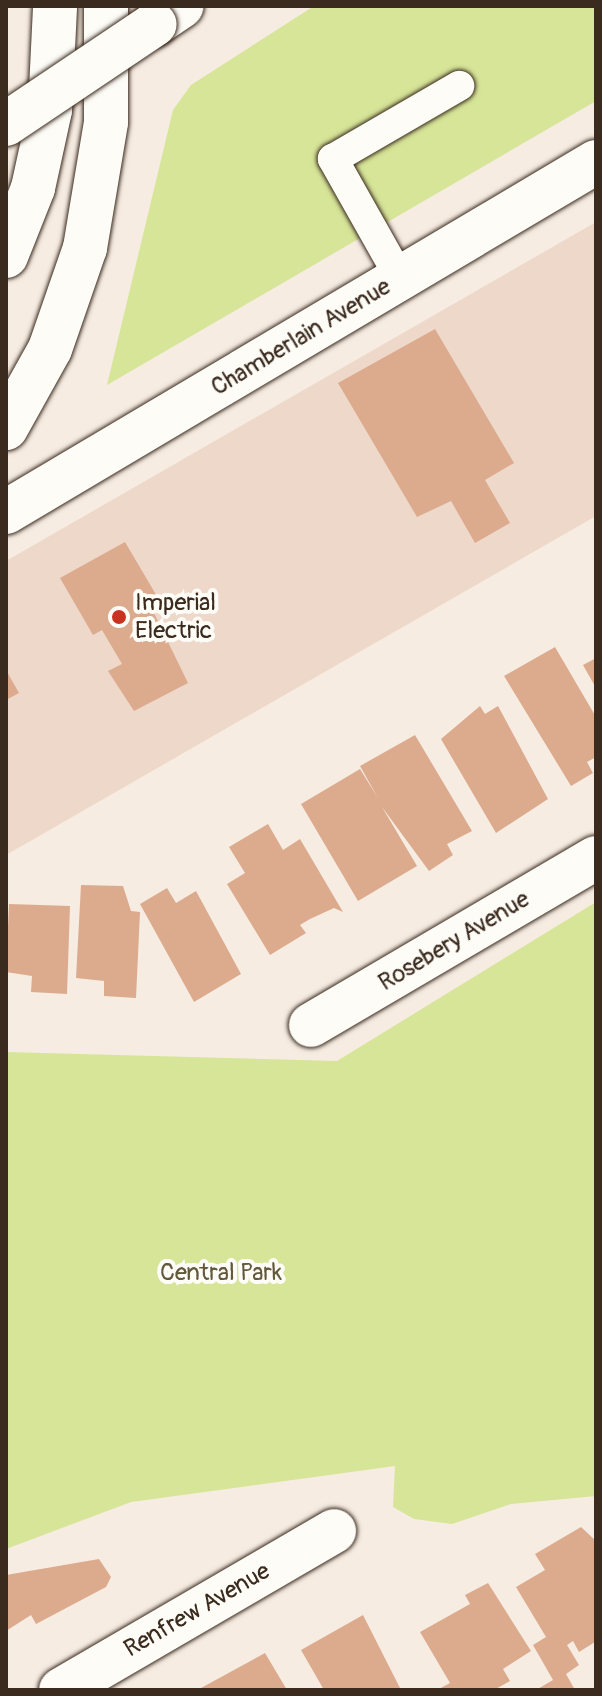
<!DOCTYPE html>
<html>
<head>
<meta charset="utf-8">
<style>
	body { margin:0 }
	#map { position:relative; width:602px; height:1696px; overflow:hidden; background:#f6ece2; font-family:Pangolin,sans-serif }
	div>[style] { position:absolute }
	.built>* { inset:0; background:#eed8c9 }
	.green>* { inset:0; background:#d6e598 }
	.building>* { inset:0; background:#dcab8e }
	.roads { filter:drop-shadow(0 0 2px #3b2a1e) drop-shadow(0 0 2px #3b2a1e) }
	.service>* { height:30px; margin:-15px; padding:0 15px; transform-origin:15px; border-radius:15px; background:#fdfcf7 }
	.minor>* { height:44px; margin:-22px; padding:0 22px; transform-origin:22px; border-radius:22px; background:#fdfcf7 }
	.primary>* { height:44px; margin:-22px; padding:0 22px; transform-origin:22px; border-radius:22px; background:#fdfcf7 }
	.motorway>* { height:44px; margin:-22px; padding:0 22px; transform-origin:22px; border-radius:22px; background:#fdfcf7 }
	.bridges { filter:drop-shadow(0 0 2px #3b2a1e) drop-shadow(0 0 2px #3b2a1e) }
	.motorway-bridge>* { height:44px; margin:-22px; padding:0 22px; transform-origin:22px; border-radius:22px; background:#fdfcf7 }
	.dots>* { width:22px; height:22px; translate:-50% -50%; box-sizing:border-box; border:4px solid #fdfcf7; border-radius:50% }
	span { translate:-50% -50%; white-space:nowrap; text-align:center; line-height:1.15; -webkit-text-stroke:8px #fdfcf7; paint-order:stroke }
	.street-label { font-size:24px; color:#3b2a1e }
	.poi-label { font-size:24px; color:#3b2a1e }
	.left { translate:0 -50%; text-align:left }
	.park-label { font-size:24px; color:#62593c }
	.frame { position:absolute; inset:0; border:8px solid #3b2a1e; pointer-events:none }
</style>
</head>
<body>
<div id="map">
	<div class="built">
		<div style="clip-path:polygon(596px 222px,596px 516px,6px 855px,6px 561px)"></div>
	</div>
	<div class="green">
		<div style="clip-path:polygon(314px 6px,596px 6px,596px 101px,107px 385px,173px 110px,191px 85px)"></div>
		<div style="clip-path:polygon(596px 902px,596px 1496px,511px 1504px,452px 1524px,414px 1519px,393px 1507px,395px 1466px,131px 1502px,6px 1549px,6px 1052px,337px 1061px)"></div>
	</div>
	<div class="building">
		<div style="clip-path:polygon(435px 329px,514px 463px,485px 480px,510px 523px,475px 543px,451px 501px,417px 517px,338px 383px)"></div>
		<div style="clip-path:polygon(125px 542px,158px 598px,149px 603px,188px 683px,134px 711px,108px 671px,122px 664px,102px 630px,93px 635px,60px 578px)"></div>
		<div style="clip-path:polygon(555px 647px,596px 717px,596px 757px,587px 762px,593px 773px,571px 786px,504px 676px)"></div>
		<div style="clip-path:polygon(596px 658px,596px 688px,583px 665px)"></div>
		<div style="clip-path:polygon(6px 670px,19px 693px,6px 700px)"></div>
		<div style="clip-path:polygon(480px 706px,485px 714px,498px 706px,548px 799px,496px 833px,441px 739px)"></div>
		<div style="clip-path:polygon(415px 735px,472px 831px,447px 844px,453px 855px,429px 871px,382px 807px,417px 866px,358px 901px,301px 804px,360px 769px,378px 798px,360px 766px)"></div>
		<div style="clip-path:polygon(268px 824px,283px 850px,300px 839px,343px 912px,334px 908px,310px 919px,300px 925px,306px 933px,270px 955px,227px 884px,245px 873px,229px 847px)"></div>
		<div style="clip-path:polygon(81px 885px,123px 886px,131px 911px,140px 912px,136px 998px,104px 996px,104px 981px,76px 978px)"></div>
		<div style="clip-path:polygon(167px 888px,176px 903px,196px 891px,241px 974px,194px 1002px,140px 904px)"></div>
		<div style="clip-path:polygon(9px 904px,70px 906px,67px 994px,31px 992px,32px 976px,6px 972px)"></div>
		<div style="clip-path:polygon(581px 1527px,596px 1541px,595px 1642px,579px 1652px,573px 1641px,567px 1645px,579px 1665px,566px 1674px,575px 1690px,536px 1690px,553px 1680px,533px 1645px,546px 1637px,516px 1587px,545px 1570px,535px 1554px)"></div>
		<div style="clip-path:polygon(99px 1559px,111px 1577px,106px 1587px,36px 1624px,31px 1615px,6px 1631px,6px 1575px)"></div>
		<div style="clip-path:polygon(488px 1583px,531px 1651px,503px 1669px,510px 1681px,494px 1690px,437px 1690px,450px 1683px,420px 1632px,470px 1604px,465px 1595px)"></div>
		<div style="clip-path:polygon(363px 1615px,401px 1690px,324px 1690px,301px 1650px)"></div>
		<div style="clip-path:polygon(265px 1653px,287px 1690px,201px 1688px)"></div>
	</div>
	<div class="roads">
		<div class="service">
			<div style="left:400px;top:278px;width:137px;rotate:-119.4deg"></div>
			<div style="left:333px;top:159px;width:146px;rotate:-30.1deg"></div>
		</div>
		<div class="minor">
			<div style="left:311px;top:1025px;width:330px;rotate:-30.4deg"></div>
			<div style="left:61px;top:1690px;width:316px;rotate:-30.2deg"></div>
		</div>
		<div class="primary">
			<div style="left:6px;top:428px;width:90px;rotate:-60.9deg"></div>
			<div style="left:50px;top:349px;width:107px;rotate:-70.9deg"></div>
			<div style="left:85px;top:248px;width:128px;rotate:-80.5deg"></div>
			<div style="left:106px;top:122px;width:116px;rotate:-90deg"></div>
			<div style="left:6px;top:512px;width:686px;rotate:-30.68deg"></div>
		</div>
		<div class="motorway">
			<div style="left:155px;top:24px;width:32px;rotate:-34deg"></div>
			<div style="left:6px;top:256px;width:73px;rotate:-68.3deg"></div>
			<div style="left:33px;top:188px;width:80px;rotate:-77.7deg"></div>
			<div style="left:50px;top:110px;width:104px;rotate:-87.2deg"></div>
		</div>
	</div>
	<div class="bridges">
		<div class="motorway-bridge">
			<div style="left:6px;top:124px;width:179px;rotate:-33.9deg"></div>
		</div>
	</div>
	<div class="dots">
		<div style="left:119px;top:617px;background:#c8321e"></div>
	</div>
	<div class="street-label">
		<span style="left:301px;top:337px;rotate:-31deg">Chamberlain Avenue</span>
		<span style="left:454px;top:941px;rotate:-31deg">Rosebery Avenue</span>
		<span style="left:197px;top:1610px;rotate:-30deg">Renfrew Avenue</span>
	</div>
	<div class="poi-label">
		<span class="left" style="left:135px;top:617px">Imperial<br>Electric</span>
	</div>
	<div class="park-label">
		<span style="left:221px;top:1273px">Central Park</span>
	</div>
	<div class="frame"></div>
</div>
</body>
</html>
